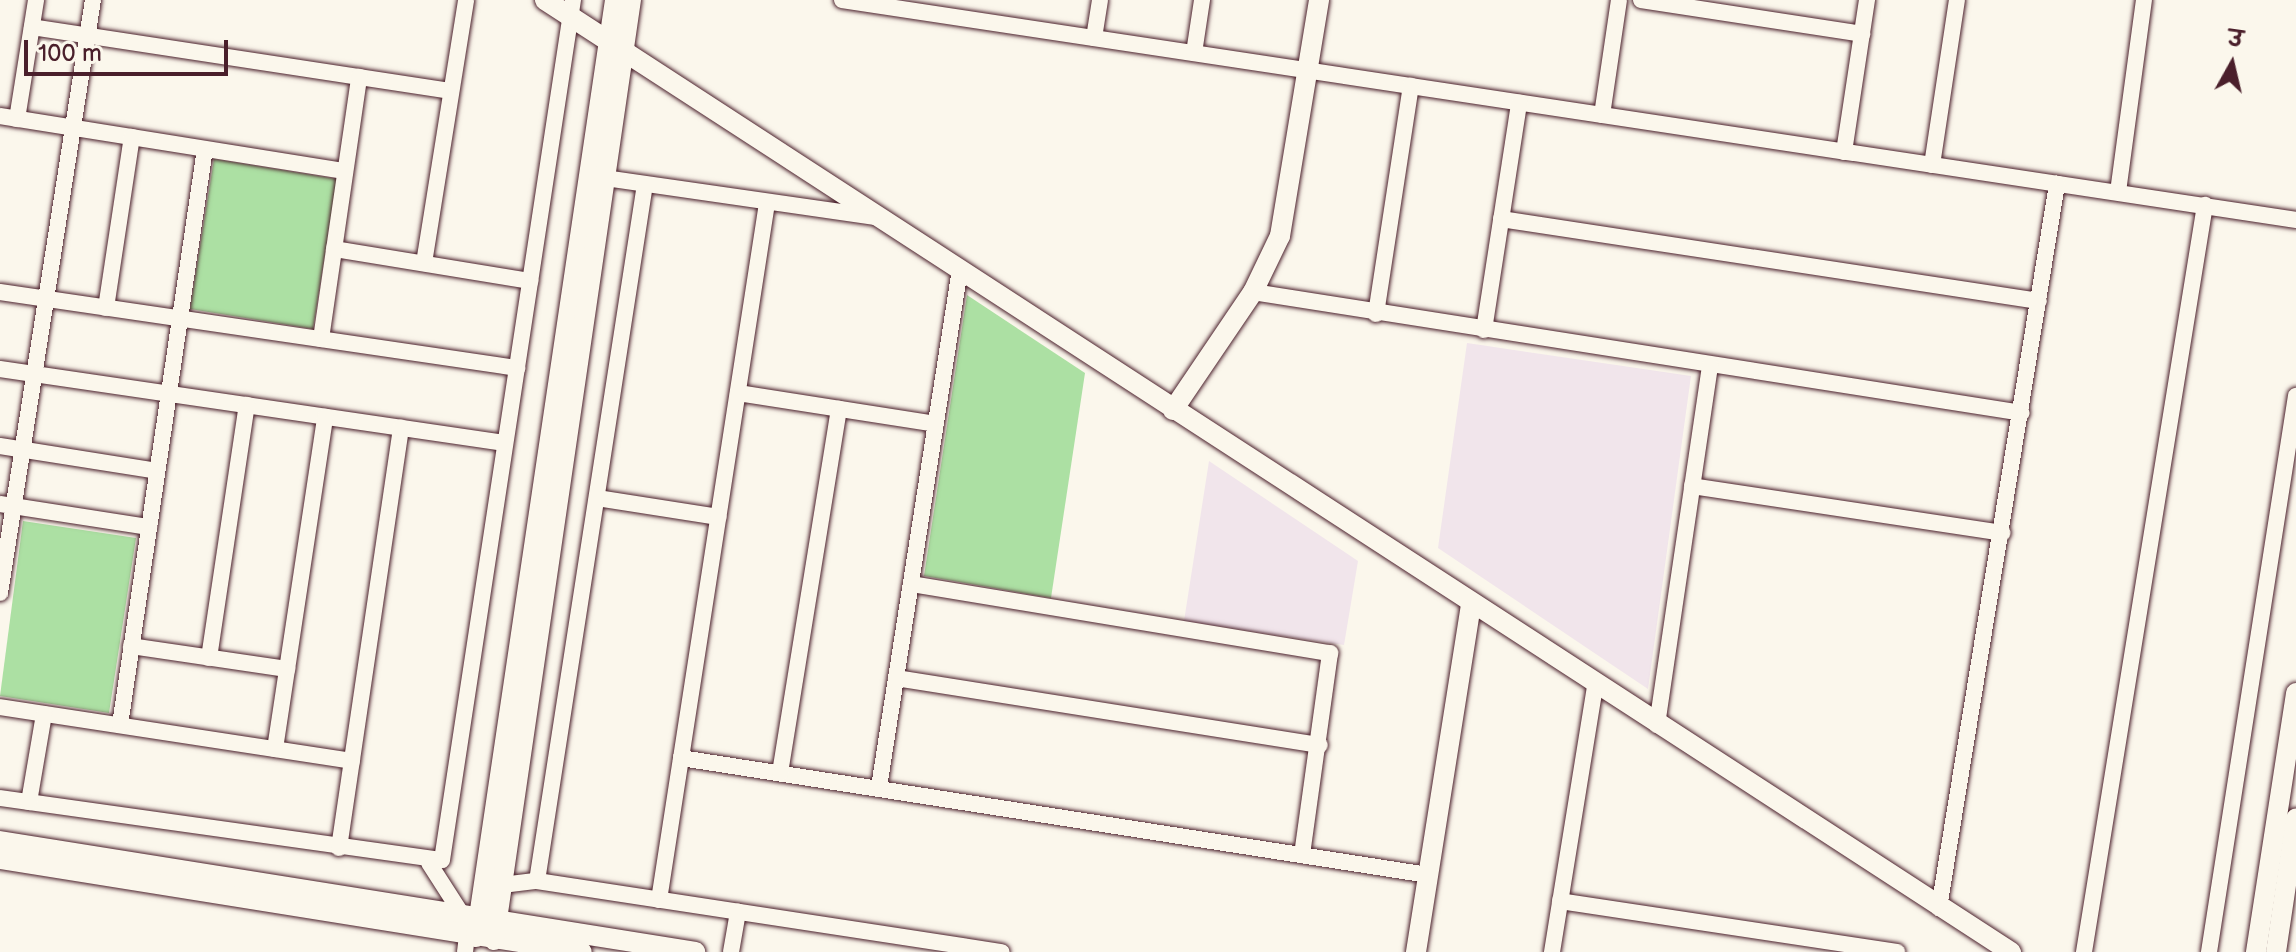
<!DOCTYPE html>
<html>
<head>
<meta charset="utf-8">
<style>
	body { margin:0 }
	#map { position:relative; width:2296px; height:952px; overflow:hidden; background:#fbf7ec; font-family:"Balsamiq Sans","Playpen Sans Deva",sans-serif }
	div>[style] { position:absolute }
	.built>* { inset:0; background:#f1e5eb }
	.green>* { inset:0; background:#ace0a3 }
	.roads { filter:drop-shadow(0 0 2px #4a1f2b) drop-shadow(0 0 2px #4a1f2b) }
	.minor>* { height:16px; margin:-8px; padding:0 8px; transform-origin:8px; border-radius:8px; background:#fbf7ec }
	.tertiary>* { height:20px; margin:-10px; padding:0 10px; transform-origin:10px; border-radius:10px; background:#fbf7ec }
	span { translate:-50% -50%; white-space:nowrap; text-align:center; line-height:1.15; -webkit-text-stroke:7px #fbf7ec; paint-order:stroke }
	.north { position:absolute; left:2192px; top:24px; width:80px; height:80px; -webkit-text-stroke:6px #fbf7ec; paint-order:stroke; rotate:8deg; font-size:22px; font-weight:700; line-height:32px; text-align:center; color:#4a1f2b }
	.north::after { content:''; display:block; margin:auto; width:28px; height:36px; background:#4a1f2b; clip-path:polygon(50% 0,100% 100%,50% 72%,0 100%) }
	.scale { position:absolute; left:24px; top:40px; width:204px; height:36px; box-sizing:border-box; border:4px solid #4a1f2b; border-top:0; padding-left:10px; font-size:24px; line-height:28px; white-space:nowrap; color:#4a1f2b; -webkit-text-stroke:6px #fbf7ec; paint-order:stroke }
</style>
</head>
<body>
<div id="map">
	<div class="built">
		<div style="clip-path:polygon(1467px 343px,1691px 376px,1648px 689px,1438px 548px)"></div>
		<div style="clip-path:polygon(1209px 461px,1358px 561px,1344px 645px,1184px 621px)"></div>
	</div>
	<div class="green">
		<div style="clip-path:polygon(214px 159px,337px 179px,313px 329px,190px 309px)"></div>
		<div style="clip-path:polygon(967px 295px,1085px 373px,1051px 598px,924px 576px)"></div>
		<div style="clip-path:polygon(23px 521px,136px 538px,109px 713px,0 696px)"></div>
	</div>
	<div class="roads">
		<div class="minor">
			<div style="left:842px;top:0;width:1471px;rotate:8.6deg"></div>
			<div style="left:1641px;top:0;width:224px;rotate:8.7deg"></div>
			<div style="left:32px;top:27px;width:423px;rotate:8.7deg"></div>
			<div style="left:1094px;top:38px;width:38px;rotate:-81deg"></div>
			<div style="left:1194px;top:53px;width:54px;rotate:-81.4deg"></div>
			<div style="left:1602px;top:115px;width:116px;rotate:-81.6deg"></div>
			<div style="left:0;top:116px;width:349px;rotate:9.1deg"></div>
			<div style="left:17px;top:119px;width:121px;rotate:-80.9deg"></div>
			<div style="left:1844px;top:152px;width:154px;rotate:-81.4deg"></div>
			<div style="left:1932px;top:165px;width:167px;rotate:-81.4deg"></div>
			<div style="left:605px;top:178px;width:274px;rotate:8.2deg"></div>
			<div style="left:2118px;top:192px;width:194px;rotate:-82.3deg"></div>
			<div style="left:1501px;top:219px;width:544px;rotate:8.67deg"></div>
			<div style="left:334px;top:249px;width:199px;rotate:9.3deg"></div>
			<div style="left:424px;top:263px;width:266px;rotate:-80.9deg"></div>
			<div style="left:0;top:292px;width:523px;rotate:8.36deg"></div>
			<div style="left:1253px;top:292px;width:778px;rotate:8.94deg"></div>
			<div style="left:106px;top:308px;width:173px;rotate:-81.4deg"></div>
			<div style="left:1376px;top:314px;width:231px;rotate:-81.3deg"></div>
			<div style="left:1484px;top:330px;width:230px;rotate:-81.2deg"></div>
			<div style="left:321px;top:339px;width:265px;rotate:-81.7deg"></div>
			<div style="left:0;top:369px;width:510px;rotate:8.34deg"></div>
			<div style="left:738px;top:393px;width:200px;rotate:8.9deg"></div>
			<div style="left:0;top:446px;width:159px;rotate:9deg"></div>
			<div style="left:1692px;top:486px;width:314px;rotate:8.6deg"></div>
			<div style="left:597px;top:498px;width:123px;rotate:8.9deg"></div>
			<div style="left:0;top:504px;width:151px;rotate:8.8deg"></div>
			<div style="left:911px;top:584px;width:425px;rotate:9.4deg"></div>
			<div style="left:1330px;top:653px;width:204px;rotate:97.9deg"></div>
			<div style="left:0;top:593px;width:600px;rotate:-81.09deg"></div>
			<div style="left:131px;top:646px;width:158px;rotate:8.4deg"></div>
			<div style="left:209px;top:658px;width:256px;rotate:-81.5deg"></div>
			<div style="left:896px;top:678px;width:429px;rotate:9deg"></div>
			<div style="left:0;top:707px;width:356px;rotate:8.7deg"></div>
			<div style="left:120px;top:725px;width:582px;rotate:-81.61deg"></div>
			<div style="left:1657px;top:725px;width:364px;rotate:-81.6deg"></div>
			<div style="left:275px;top:749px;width:336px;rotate:-81.4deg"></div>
			<div style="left:681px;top:758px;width:756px;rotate:8.9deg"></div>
			<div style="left:780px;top:773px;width:369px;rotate:-80.8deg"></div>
			<div style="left:879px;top:787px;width:524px;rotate:-81.11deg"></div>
			<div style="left:0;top:798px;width:446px;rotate:8deg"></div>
			<div style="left:442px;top:860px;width:870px;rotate:-81.34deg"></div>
			<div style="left:29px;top:802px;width:89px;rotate:-80.3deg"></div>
			<div style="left:339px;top:848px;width:425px;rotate:-81.6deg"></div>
			<div style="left:429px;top:863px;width:63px;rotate:57.3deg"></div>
			<div style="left:537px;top:881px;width:705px;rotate:-81.19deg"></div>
			<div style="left:502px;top:885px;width:35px;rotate:-7deg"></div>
			<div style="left:537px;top:881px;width:470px;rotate:8.7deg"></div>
			<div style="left:659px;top:900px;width:705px;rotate:-81.19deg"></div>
			<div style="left:1560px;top:901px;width:341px;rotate:8.6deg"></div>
			<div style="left:1939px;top:908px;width:734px;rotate:-80.74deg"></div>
			<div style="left:465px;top:952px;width:17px;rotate:-83deg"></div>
			<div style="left:731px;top:952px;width:41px;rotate:-80.1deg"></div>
			<div style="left:1552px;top:952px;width:269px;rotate:-80.8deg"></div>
			<div style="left:2084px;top:952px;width:757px;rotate:-80.8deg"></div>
			<div style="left:2209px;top:952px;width:563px;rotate:-81.11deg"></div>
		</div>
		<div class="tertiary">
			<div style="left:545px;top:0;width:1748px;rotate:33deg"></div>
			<div style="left:1173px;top:410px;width:143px;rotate:-55.9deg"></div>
			<div style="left:1253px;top:292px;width:62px;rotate:-64.3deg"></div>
			<div style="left:1280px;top:236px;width:239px;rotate:-80.6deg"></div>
			<div style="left:0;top:841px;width:704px;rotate:9.07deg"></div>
			<div style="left:0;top:859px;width:589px;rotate:9.08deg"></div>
			<div style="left:476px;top:937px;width:947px;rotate:-81.56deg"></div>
			<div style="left:494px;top:940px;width:950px;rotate:-81.71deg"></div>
			<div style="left:1416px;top:952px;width:351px;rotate:-81deg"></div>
			<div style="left:2256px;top:952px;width:262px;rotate:-81.2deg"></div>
			<div style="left:2276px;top:952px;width:135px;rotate:-81.5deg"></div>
		</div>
	</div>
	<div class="north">उ</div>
	<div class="scale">100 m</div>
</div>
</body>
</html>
